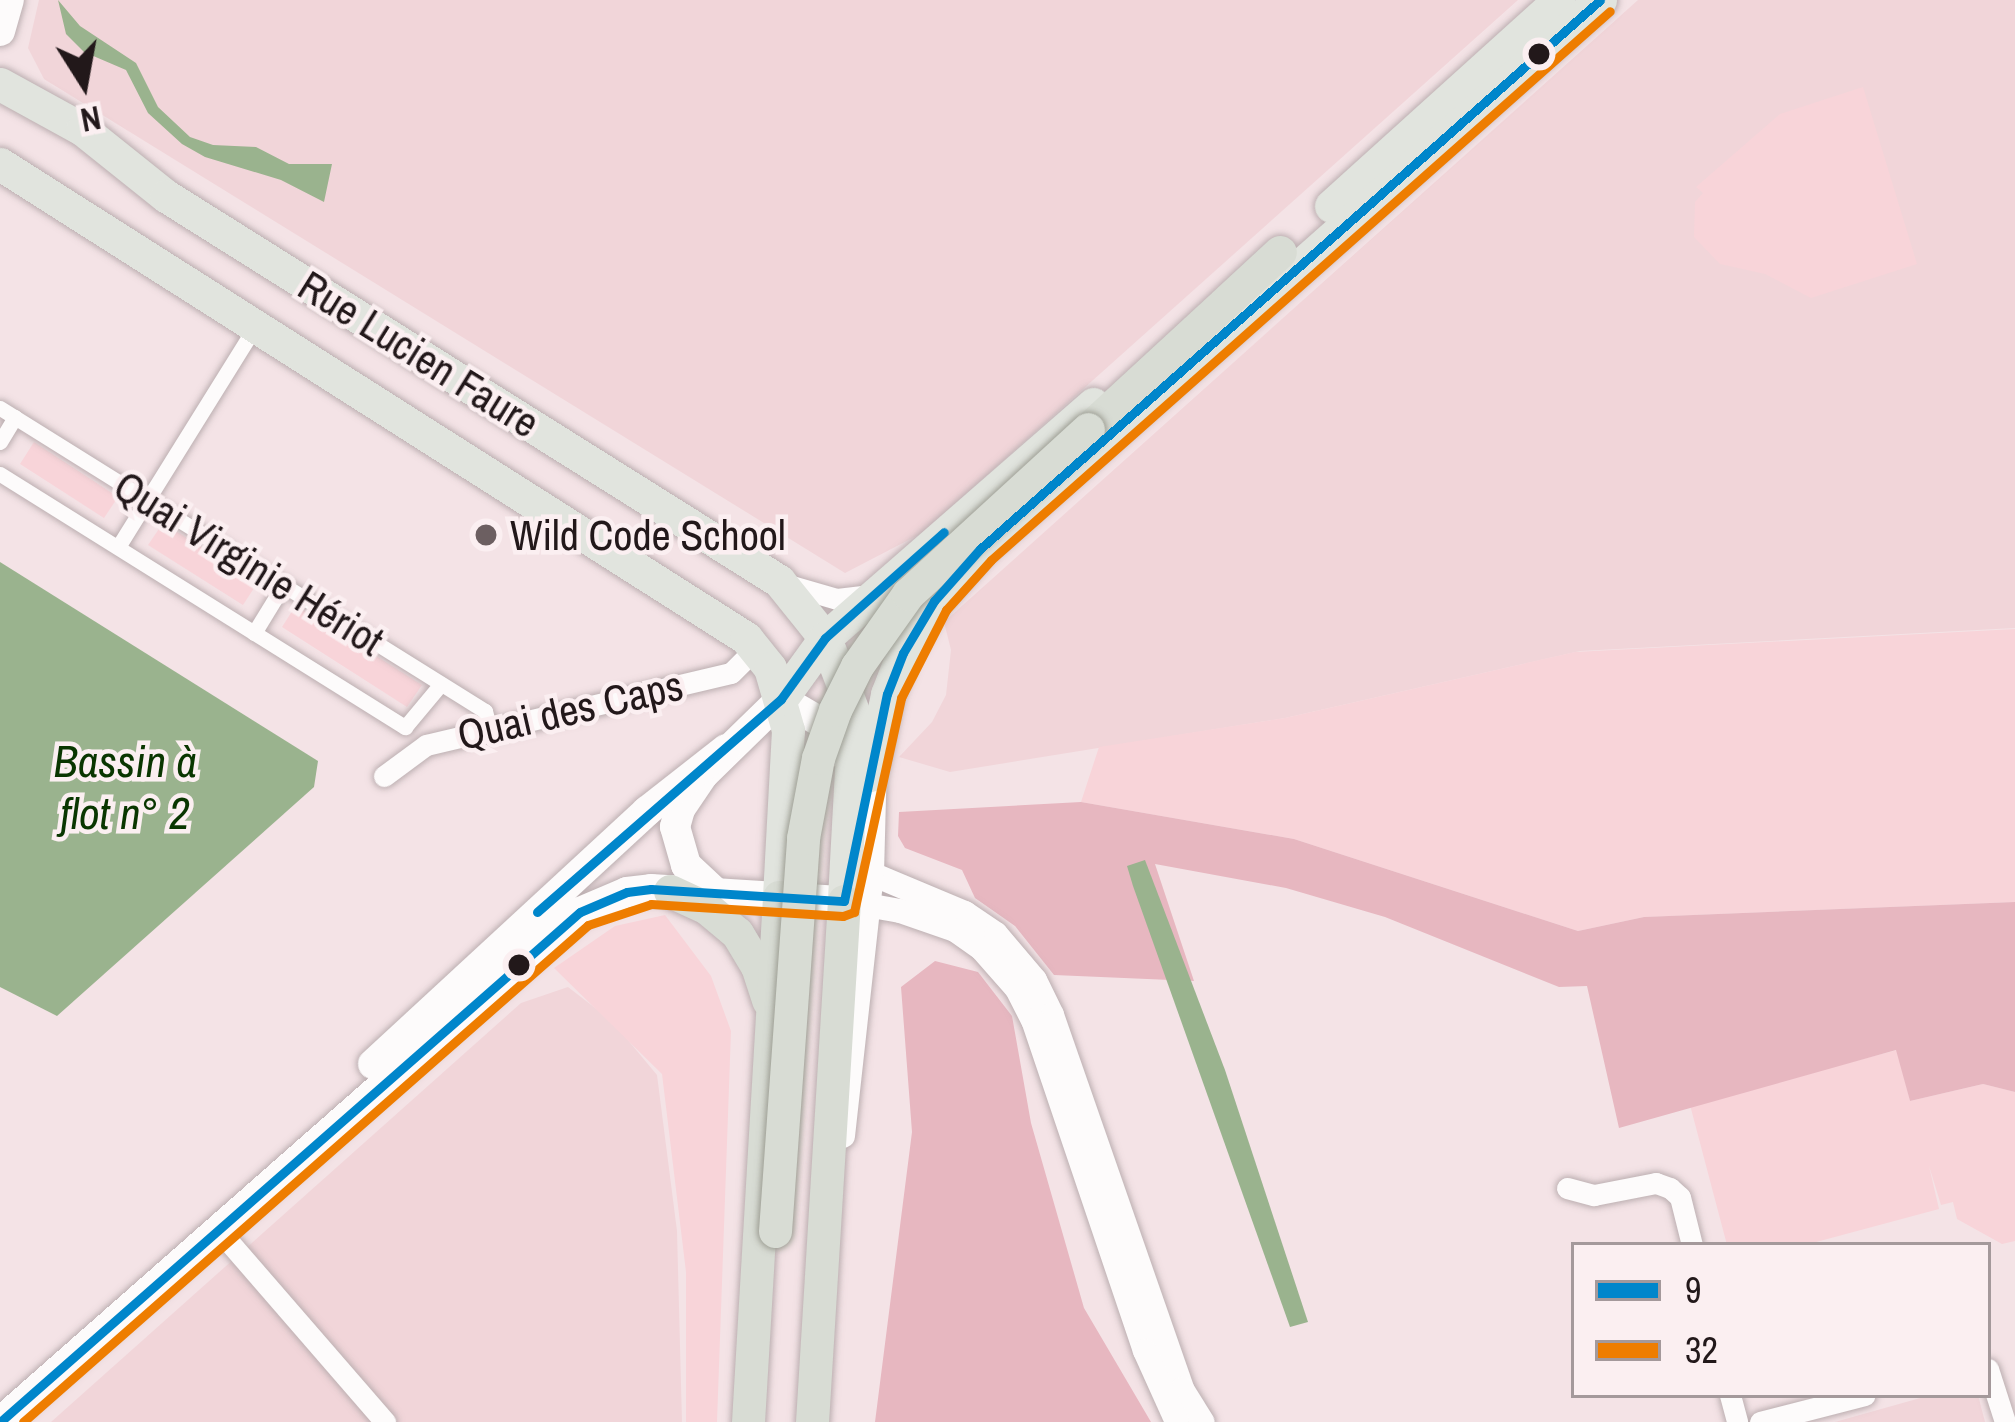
<!DOCTYPE html>
<html>
<head>
<meta charset="utf-8">
<style>
	body { margin:0 }
	#map { position:relative; width:2015px; height:1422px; overflow:hidden; background:#f4e3e6; font-family:"Archivo Narrow",sans-serif }
	div>[style] { position:absolute }
	.built>* { inset:0; background:#f1d5d9 }
	.green>* { inset:0; background:#f8d4d9 }
	.forest>* { inset:0; background:#e7b7c0 }
	.water>* { inset:0; background:#9ab38e }
	.roads { filter:drop-shadow(0 0 3px #bcafb1) drop-shadow(0 0 3px #bcafb1) }
	.pedestrian>* { height:15px; margin:-7.5px; padding:0 7.5px; transform-origin:7.5px; border-radius:7.5px; background:#fdfbfb }
	.minor>* { height:21px; margin:-10.5px; padding:0 10.5px; transform-origin:10.5px; border-radius:10.5px; background:#fdfbfb }
	.tertiary>* { height:24px; margin:-12px; padding:0 12px; transform-origin:12px; border-radius:12px; background:#fdfbfb }
	.secondary>* { height:30px; margin:-15px; padding:0 15px; transform-origin:15px; border-radius:15px; background:#fdfbfb }
	.primary>* { height:33px; margin:-16.5px; padding:0 16.5px; transform-origin:16.5px; border-radius:16.5px; background:#e1e4de }
	.trunk>* { height:33px; margin:-16.5px; padding:0 16.5px; transform-origin:16.5px; border-radius:16.5px; background:#d8dcd4 }
	.bridges { filter:drop-shadow(0 0 3px #9e9f95) drop-shadow(0 0 3px #9e9f95) }
	.trunk-bridge>* { height:33px; margin:-16.5px; padding:0 16.5px; transform-origin:16.5px; border-radius:16.5px; background:#d8dcd4 }
	.bus-1>* { height:9px; margin:-4.5px; padding:0 4.5px; transform-origin:4.5px; border-radius:4.5px; background:#0086cb }
	.bus-2>* { height:9px; margin:-4.5px; padding:0 4.5px; transform-origin:4.5px; border-radius:4.5px; background:#ee7d00 }
	.dots>* { width:33px; height:33px; translate:-50% -50%; box-sizing:border-box; border:6px solid #fbeff1; border-radius:50% }
	span { translate:-50% -50%; white-space:nowrap; text-align:center; line-height:1.15; -webkit-text-stroke:9px #fbeff1; paint-order:stroke }
	.street-label { font-size:42px; color:#22181a }
	.poi-label { font-size:42px; color:#22181a }
	.left { translate:0 -50%; text-align:left }
	.water-label { font-size:45px; color:#093600; font-style:italic }
	.legend { position:absolute; left:1571px; top:1242px; width:420px; height:156px; box-sizing:border-box; background:#fbeff1; border:3px solid #a4999b; margin:0; padding:15px 21px; list-style:none; font-size:36px; color:#22181a }
	.legend li { display:flex; align-items:center; gap:24px; height:60px }
	.legend b { width:60px; border:3px solid #a4999b }
	.north { position:absolute; left:24px; top:24px; width:120px; height:120px; -webkit-text-stroke:9px #fbeff1; paint-order:stroke; rotate:169deg; font-size:33px; font-weight:700; line-height:48px; text-align:center; color:#22181a }
	.north::after { content:''; display:block; margin:auto; width:42px; height:54px; background:#22181a; clip-path:polygon(50% 0,100% 100%,50% 72%,0 100%) }
</style>
</head>
<body>
<div id="map">
	<div class="built">
		<div style="clip-path:polygon(39px 0,1518px 0,922px 533px,845px 573px,44px 79px,28px 48px)"></div>
		<div style="clip-path:polygon(1638px 0,2015px 0,2015px 628px,1580px 651px,1285px 718px,950px 772px,899px 757px,932px 722px,946px 695px,951px 650px,944px 622px)"></div>
		<div style="clip-path:polygon(568px 987px,612px 1021px,657px 1075px,677px 1231px,682px 1422px,51px 1422px,521px 1003px)"></div>
		<div style="clip-path:polygon(1931px 1395px,1978px 1395px,1985px 1422px,1835px 1422px)"></div>
	</div>
	<div class="green">
		<div style="clip-path:polygon(1863px 87px,1917px 264px,1811px 298px,1765px 274px,1720px 264px,1694px 237px,1695px 202px,1703px 193px,1696px 187px,1780px 114px)"></div>
		<div style="clip-path:polygon(34px 442px,118px 497px,104px 518px,20px 464px)"></div>
		<div style="clip-path:polygon(163px 523px,258px 582px,243px 605px,148px 545px)"></div>
		<div style="clip-path:polygon(296px 605px,422px 685px,407px 707px,282px 627px)"></div>
		<div style="clip-path:polygon(2015px 629px,2015px 902px,1644px 917px,1578px 931px,1294px 839px,1081px 802px,1099px 747px,1285px 718px,1575px 652px)"></div>
		<div style="clip-path:polygon(665px 915px,711px 976px,731px 1031px,717px 1422px,686px 1422px,686px 1272px,662px 1074px,554px 968px,615px 926px)"></div>
		<div style="clip-path:polygon(1897px 1050px,1910px 1101px,1983px 1084px,2015px 1092px,2015px 1241px,2002px 1244px,1957px 1219px,1953px 1202px,1941px 1205px,1929px 1166px,1939px 1209px,1805px 1245px,1727px 1245px,1690px 1105px)"></div>
	</div>
	<div class="forest">
		<div style="clip-path:polygon(1081px 802px,1294px 839px,1578px 931px,1644px 917px,2015px 902px,2015px 1092px,1983px 1084px,1910px 1101px,1896px 1050px,1619px 1128px,1587px 986px,1559px 987px,1385px 917px,1286px 888px,1155px 864px,1194px 981px,1054px 975px,1015px 926px,975px 898px,962px 870px,905px 848px,898px 836px,899px 812px)"></div>
		<div style="clip-path:polygon(935px 961px,978px 972px,1012px 1016px,1031px 1123px,1084px 1308px,1151px 1422px,875px 1422px,912px 1132px,901px 987px)"></div>
	</div>
	<div class="water">
		<div style="clip-path:polygon(58px 0,80px 26px,136px 63px,158px 107px,190px 137px,213px 145px,256px 147px,289px 164px,332px 164px,324px 202px,281px 180px,205px 157px,182px 144px,148px 113px,126px 70px,84px 52px,66px 34px)"></div>
		<div style="clip-path:polygon(0 562px,318px 761px,314px 787px,57px 1016px,0 987px)"></div>
		<div style="clip-path:polygon(1145px 860px,1225px 1070px,1308px 1322px,1290px 1327px,1133px 886px,1127px 866px)"></div>
	</div>
	<div class="roads">
		<div class="pedestrian">
			<div style="left:0;top:408px;width:572px;rotate:31.99deg"></div>
			<div style="left:485px;top:711px;width:16px;rotate:75deg"></div>
			<div style="left:0;top:442px;width:29px;rotate:-59deg"></div>
			<div style="left:0;top:474px;width:478px;rotate:32deg"></div>
			<div style="left:405px;top:727px;width:56px;rotate:-50.1deg"></div>
			<div style="left:118px;top:547px;width:259px;rotate:-58.1deg"></div>
			<div style="left:254px;top:633px;width:57px;rotate:-58.5deg"></div>
		</div>
		<div class="minor">
			<div style="left:785px;top:584px;width:54px;rotate:16.1deg"></div>
			<div style="left:837px;top:599px;width:34px;rotate:-7deg"></div>
			<div style="left:384px;top:776px;width:52px;rotate:-36.4deg"></div>
			<div style="left:426px;top:745px;width:313px;rotate:-13.3deg"></div>
			<div style="left:731px;top:673px;width:35px;rotate:-45deg"></div>
			<div style="left:1567px;top:1188px;width:28px;rotate:15deg"></div>
			<div style="left:1594px;top:1195px;width:63px;rotate:-11deg"></div>
			<div style="left:1656px;top:1183px;width:15px;rotate:20deg"></div>
			<div style="left:1670px;top:1188px;width:13px;rotate:42deg"></div>
			<div style="left:1680px;top:1197px;width:49px;rotate:76deg"></div>
			<div style="left:217px;top:1228px;width:257px;rotate:49.1deg"></div>
			<div style="left:1988px;top:1369px;width:56px;rotate:72.2deg"></div>
			<div style="left:1730px;top:1395px;width:28px;rotate:75deg"></div>
			<div style="left:1760px;top:1422px;width:108px;rotate:-14.4deg"></div>
		</div>
		<div class="tertiary">
			<div style="left:850px;top:852px;width:31px;rotate:45deg"></div>
			<div style="left:872px;top:874px;width:101px;rotate:22.8deg"></div>
			<div style="left:965px;top:913px;width:37px;rotate:34deg"></div>
			<div style="left:996px;top:934px;width:60px;rotate:49.7deg"></div>
			<div style="left:1035px;top:980px;width:39px;rotate:64deg"></div>
			<div style="left:1052px;top:1015px;width:396px;rotate:70.8deg"></div>
			<div style="left:1182px;top:1389px;width:39px;rotate:58deg"></div>
			<div style="left:844px;top:901px;width:57px;rotate:10.1deg"></div>
			<div style="left:900px;top:911px;width:58px;rotate:19.1deg"></div>
			<div style="left:955px;top:930px;width:32px;rotate:35deg"></div>
			<div style="left:981px;top:948px;width:55px;rotate:48.7deg"></div>
			<div style="left:1017px;top:989px;width:35px;rotate:63deg"></div>
			<div style="left:1033px;top:1020px;width:349px;rotate:71.3deg"></div>
			<div style="left:1145px;top:1351px;width:78px;rotate:65.7deg"></div>
			<div style="left:843px;top:1136px;width:264px;rotate:-83.7deg"></div>
			<div style="left:872px;top:874px;width:115px;rotate:-88.5deg"></div>
		</div>
		<div class="secondary">
			<div style="left:0;top:31px;width:32px;rotate:-74deg"></div>
			<div style="left:716px;top:893px;width:41px;rotate:-137deg"></div>
			<div style="left:686px;top:865px;width:40px;rotate:-106deg"></div>
			<div style="left:675px;top:827px;width:19px;rotate:-74deg"></div>
			<div style="left:680px;top:809px;width:41px;rotate:-55.9deg"></div>
			<div style="left:703px;top:775px;width:109px;rotate:-44.3deg"></div>
			<div style="left:781px;top:699px;width:50px;rotate:30.2deg"></div>
			<div style="left:824px;top:724px;width:30px;rotate:66deg"></div>
			<div style="left:373px;top:1064px;width:373px;rotate:-42.7deg"></div>
			<div style="left:647px;top:811px;width:100px;rotate:-38.1deg"></div>
			<div style="left:0;top:1422px;width:772px;rotate:-41.33deg"></div>
			<div style="left:580px;top:912px;width:51px;rotate:-23.1deg"></div>
			<div style="left:627px;top:892px;width:24px;rotate:-7deg"></div>
			<div style="left:651px;top:889px;width:193px;rotate:3.6deg"></div>
		</div>
		<div class="primary">
			<div style="left:0;top:84px;width:94px;rotate:28.8deg"></div>
			<div style="left:82px;top:129px;width:107px;rotate:38.6deg"></div>
			<div style="left:166px;top:196px;width:724px;rotate:32.13deg"></div>
			<div style="left:779px;top:581px;width:73px;rotate:51.1deg"></div>
			<div style="left:825px;top:638px;width:81px;rotate:69.1deg"></div>
			<div style="left:854px;top:714px;width:187px;rotate:93.1deg"></div>
			<div style="left:0;top:164px;width:884px;rotate:32.43deg"></div>
			<div style="left:746px;top:638px;width:38px;rotate:51deg"></div>
			<div style="left:770px;top:668px;width:65px;rotate:73.8deg"></div>
			<div style="left:788px;top:730px;width:167px;rotate:93.1deg"></div>
			<div style="left:1331px;top:206px;width:307px;rotate:-42.1deg"></div>
			<div style="left:781px;top:699px;width:75px;rotate:-54.2deg"></div>
			<div style="left:825px;top:638px;width:356px;rotate:-41.1deg"></div>
			<div style="left:870px;top:775px;width:83px;rotate:-78.1deg"></div>
			<div style="left:887px;top:694px;width:44px;rotate:-68.7deg"></div>
			<div style="left:903px;top:653px;width:61px;rotate:-59.2deg"></div>
			<div style="left:934px;top:601px;width:69px;rotate:-48.5deg"></div>
			<div style="left:980px;top:549px;width:828px;rotate:-41.52deg"></div>
		</div>
		<div class="trunk">
			<div style="left:1088px;top:429px;width:261px;rotate:-42.7deg"></div>
			<div style="left:670px;top:891px;width:41px;rotate:24.7deg"></div>
			<div style="left:707px;top:908px;width:39px;rotate:40deg"></div>
			<div style="left:737px;top:933px;width:39px;rotate:59deg"></div>
			<div style="left:757px;top:966px;width:36px;rotate:72deg"></div>
			<div style="left:748px;top:1422px;width:526px;rotate:-86.62deg"></div>
			<div style="left:812px;top:1422px;width:522px;rotate:-86.49deg"></div>
		</div>
	</div>
	<div class="bridges">
		<div class="trunk-bridge">
			<div style="left:775px;top:1231px;width:394px;rotate:-85.9deg"></div>
			<div style="left:803px;top:838px;width:81px;rotate:-79.4deg"></div>
			<div style="left:818px;top:758px;width:51px;rotate:-70.5deg"></div>
			<div style="left:835px;top:710px;width:49px;rotate:-63.4deg"></div>
			<div style="left:857px;top:666px;width:88px;rotate:-54.7deg"></div>
			<div style="left:908px;top:594px;width:244px;rotate:-42.5deg"></div>
		</div>
	</div>
	<div class="bus-1">
		<div style="left:537px;top:912px;width:324px;rotate:-41.1deg"></div>
		<div style="left:781px;top:699px;width:75px;rotate:-54.2deg"></div>
		<div style="left:825px;top:638px;width:159px;rotate:-41.7deg"></div>
		<div style="left:0;top:1422px;width:772px;rotate:-41.33deg"></div>
		<div style="left:580px;top:912px;width:51px;rotate:-23.1deg"></div>
		<div style="left:627px;top:892px;width:24px;rotate:-7deg"></div>
		<div style="left:651px;top:889px;width:193px;rotate:3.6deg"></div>
		<div style="left:844px;top:901px;width:211px;rotate:-78.3deg"></div>
		<div style="left:887px;top:694px;width:44px;rotate:-68.7deg"></div>
		<div style="left:903px;top:653px;width:61px;rotate:-59.2deg"></div>
		<div style="left:934px;top:601px;width:69px;rotate:-48.5deg"></div>
		<div style="left:980px;top:549px;width:828px;rotate:-41.52deg"></div>
	</div>
	<div class="bus-2">
		<div style="left:23px;top:1422px;width:752px;rotate:-41.34deg"></div>
		<div style="left:588px;top:925px;width:66px;rotate:-18.4deg"></div>
		<div style="left:651px;top:904px;width:192px;rotate:3.6deg"></div>
		<div style="left:843px;top:916px;width:12px;rotate:-20deg"></div>
		<div style="left:854px;top:912px;width:219px;rotate:-77.6deg"></div>
		<div style="left:901px;top:698px;width:99px;rotate:-62.9deg"></div>
		<div style="left:946px;top:610px;width:67px;rotate:-48deg"></div>
		<div style="left:991px;top:560px;width:827px;rotate:-41.57deg"></div>
	</div>
	<div class="dots">
		<div style="left:1539px;top:54px;background:#22181a"></div>
		<div style="left:486px;top:535px;background:#6c5f61"></div>
		<div style="left:519px;top:965px;background:#22181a"></div>
	</div>
	<div class="street-label">
		<span style="left:419px;top:354px;rotate:32deg">Rue Lucien Faure</span>
		<span style="left:249px;top:563px;rotate:32deg">Quai Virginie Hériot</span>
		<span style="left:570px;top:710px;rotate:-13deg">Quai des Caps</span>
	</div>
	<div class="poi-label">
		<span class="left" style="left:510px;top:535px">Wild Code School</span>
	</div>
	<div class="water-label">
		<span style="left:125px;top:787px">Bassin à<br>flot n° 2</span>
	</div>
	<ul class="legend">
	<li><b style="height:15px;background:#0086cb"></b>9</li>
	<li><b style="height:15px;background:#ee7d00"></b>32</li>
	</ul>
	<div class="north">N</div>
</div>
</body>
</html>
